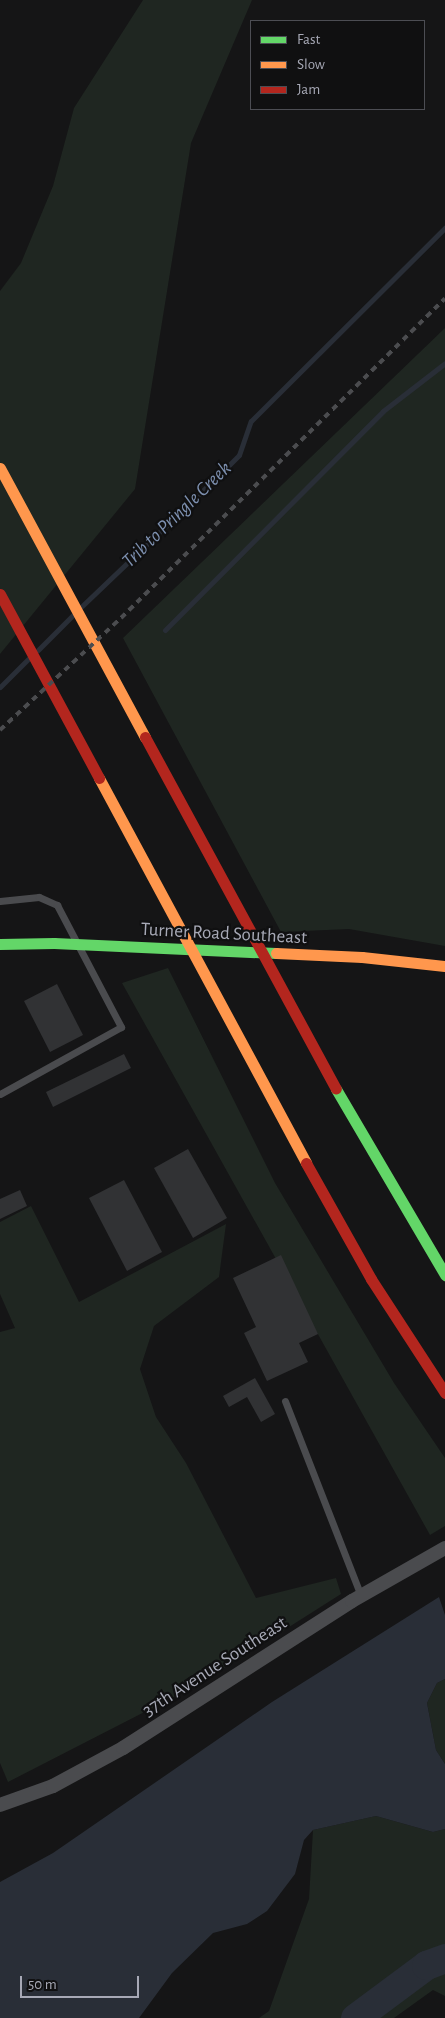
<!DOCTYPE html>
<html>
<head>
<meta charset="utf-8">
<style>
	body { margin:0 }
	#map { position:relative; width:445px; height:2018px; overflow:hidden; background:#151516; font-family:"Alegreya Sans",sans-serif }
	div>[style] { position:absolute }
	.green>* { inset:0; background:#1f2621 }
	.water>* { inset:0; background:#292e37 }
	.stream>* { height:5px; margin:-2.5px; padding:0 2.5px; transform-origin:2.5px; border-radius:2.5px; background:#292e37 }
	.river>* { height:29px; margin:-14.5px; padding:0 14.5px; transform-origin:14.5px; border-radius:14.5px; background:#292e37 }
	.building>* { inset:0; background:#313234 }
	.lane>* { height:7px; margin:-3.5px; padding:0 3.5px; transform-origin:3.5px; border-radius:3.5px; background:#4a4b4e }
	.street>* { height:14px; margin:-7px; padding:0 7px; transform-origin:7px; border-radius:7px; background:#4a4b4e }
	.fast>* { height:11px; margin:-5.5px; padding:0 5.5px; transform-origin:5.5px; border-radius:5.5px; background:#63d668 }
	.slow>* { height:11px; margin:-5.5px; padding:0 5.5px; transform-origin:5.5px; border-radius:5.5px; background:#ff974d }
	.jam>* { height:11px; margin:-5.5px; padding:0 5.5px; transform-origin:5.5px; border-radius:5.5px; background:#b3261e }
	.rail>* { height:4px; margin-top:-2px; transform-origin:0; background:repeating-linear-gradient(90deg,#4b4c4f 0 6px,transparent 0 11px) }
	span { translate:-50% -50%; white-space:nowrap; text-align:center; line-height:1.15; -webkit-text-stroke:4.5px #101011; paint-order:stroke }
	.street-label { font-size:19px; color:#a7a9b6 }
	.water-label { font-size:20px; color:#7e91b1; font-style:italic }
	.legend { position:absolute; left:250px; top:20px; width:175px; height:90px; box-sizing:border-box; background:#101011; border:1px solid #4c4d53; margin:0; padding:6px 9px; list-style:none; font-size:15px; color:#a7a9b6 }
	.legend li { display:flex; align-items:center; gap:10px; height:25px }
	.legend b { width:25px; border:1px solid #4c4d53 }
	.scale { position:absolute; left:20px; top:1976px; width:119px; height:22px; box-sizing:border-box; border:2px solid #a7a9b6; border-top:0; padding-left:6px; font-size:15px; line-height:18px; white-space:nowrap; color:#a7a9b6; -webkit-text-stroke:4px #101011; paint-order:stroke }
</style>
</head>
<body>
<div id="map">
	<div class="green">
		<div style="clip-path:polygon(143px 0,252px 0,191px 143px,135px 489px,0 654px,0 291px,21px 263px,53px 186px,74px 108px)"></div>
		<div style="clip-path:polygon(445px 328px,445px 946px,349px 929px,281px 932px,123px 638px)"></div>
		<div style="clip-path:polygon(168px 968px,275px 1183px,394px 1383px,445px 1458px,445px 1526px,430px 1535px,122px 983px)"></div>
		<div style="clip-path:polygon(31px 1206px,79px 1302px,226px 1224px,219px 1277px,154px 1326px,140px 1369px,156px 1417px,186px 1463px,256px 1598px,336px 1578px,341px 1594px,199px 1684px,8px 1782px,0 1763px,0 1332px,15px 1328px,0 1294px,0 1222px)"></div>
		<div style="clip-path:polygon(445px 1679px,445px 1764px,436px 1750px,427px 1703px,437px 1683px)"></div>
		<div style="clip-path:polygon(376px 1816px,433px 1832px,445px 1829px,445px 1996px,433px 1990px,394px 2018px,259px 2018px,269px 2011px,309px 1899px,313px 1830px)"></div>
	</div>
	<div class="water">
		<div style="clip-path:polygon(439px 1597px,445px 1615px,445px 1679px,437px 1683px,427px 1703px,436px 1750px,445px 1764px,445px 1829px,433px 1832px,376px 1816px,313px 1830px,304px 1840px,295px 1874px,267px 1911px,247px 1924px,213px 1933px,172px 1973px,139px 2018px,0 2018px,0 1882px,53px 1853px,272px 1702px)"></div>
	</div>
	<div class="stream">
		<div style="left:82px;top:606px;width:184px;rotate:-43.7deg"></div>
		<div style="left:215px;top:479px;width:34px;rotate:-45deg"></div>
		<div style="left:239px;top:455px;width:36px;rotate:-71deg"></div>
		<div style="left:251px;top:421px;width:274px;rotate:-44.9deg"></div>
		<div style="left:165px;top:630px;width:309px;rotate:-45.1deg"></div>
		<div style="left:383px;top:411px;width:78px;rotate:-37.7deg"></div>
		<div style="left:38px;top:650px;width:49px;rotate:-45deg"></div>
		<div style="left:0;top:687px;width:40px;rotate:-45deg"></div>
	</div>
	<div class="river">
		<div style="left:355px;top:2018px;width:89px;rotate:-36.7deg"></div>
		<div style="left:426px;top:1965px;width:20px;rotate:-20deg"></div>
	</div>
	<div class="building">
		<div style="clip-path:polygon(57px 984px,83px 1035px,50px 1052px,24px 1001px)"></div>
		<div style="clip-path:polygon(124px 1054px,131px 1068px,53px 1107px,46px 1092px)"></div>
		<div style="clip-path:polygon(188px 1149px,227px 1218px,193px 1238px,154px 1168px)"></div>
		<div style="clip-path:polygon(124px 1180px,162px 1252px,127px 1271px,89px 1198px)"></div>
		<div style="clip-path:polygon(20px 1190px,27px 1206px,0 1219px,0 1199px)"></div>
		<div style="clip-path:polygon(281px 1255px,318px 1334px,299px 1343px,308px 1362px,267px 1381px,244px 1333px,256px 1327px,233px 1278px)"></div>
		<div style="clip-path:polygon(255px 1378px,275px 1414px,261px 1422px,247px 1397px,229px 1407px,223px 1396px)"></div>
	</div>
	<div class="lane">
		<div style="left:0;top:901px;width:39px;rotate:-6deg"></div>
		<div style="left:39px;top:897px;width:20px;rotate:24deg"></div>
		<div style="left:57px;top:905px;width:138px;rotate:62.3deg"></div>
		<div style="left:121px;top:1027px;width:138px;rotate:151deg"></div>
		<div style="left:285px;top:1401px;width:209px;rotate:68.7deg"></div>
	</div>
	<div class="street">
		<div style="left:0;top:1805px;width:56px;rotate:-19.7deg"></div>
		<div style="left:53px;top:1786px;width:80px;rotate:-28.5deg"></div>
		<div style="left:123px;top:1748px;width:272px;rotate:-32.7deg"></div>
		<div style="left:352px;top:1601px;width:107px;rotate:-29.7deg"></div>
	</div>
	<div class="fast">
		<div style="left:0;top:944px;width:54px;rotate:-1.1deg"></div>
		<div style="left:54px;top:943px;width:222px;rotate:2.6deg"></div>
		<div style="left:336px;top:1089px;width:216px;rotate:59.6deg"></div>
	</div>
	<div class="slow">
		<div style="left:0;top:468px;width:306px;rotate:61.7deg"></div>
		<div style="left:99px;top:778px;width:437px;rotate:61.7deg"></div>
		<div style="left:276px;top:953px;width:86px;rotate:2.7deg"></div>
		<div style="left:362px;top:957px;width:83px;rotate:6.2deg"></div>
	</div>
	<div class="jam">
		<div style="left:0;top:594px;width:209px;rotate:61.7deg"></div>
		<div style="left:145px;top:737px;width:400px;rotate:61.5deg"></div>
		<div style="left:306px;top:1163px;width:133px;rotate:60.7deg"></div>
		<div style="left:371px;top:1279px;width:136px;rotate:57deg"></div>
	</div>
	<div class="rail">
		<div style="left:0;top:730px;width:165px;rotate:-42.8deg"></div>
		<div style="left:121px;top:618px;width:455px;rotate:-44.6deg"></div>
	</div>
	<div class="street-label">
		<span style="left:224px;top:934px;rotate:3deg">Turner Road Southeast</span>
		<span style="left:215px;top:1667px;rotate:-33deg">37th Avenue Southeast</span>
	</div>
	<div class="water-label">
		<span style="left:177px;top:515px;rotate:-44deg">Trib to Pringle Creek</span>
	</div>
	<ul class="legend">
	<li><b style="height:6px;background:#63d668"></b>Fast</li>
	<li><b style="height:6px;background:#ff974d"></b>Slow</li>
	<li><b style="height:6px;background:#b3261e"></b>Jam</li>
	</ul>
	<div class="scale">50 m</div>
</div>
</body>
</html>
